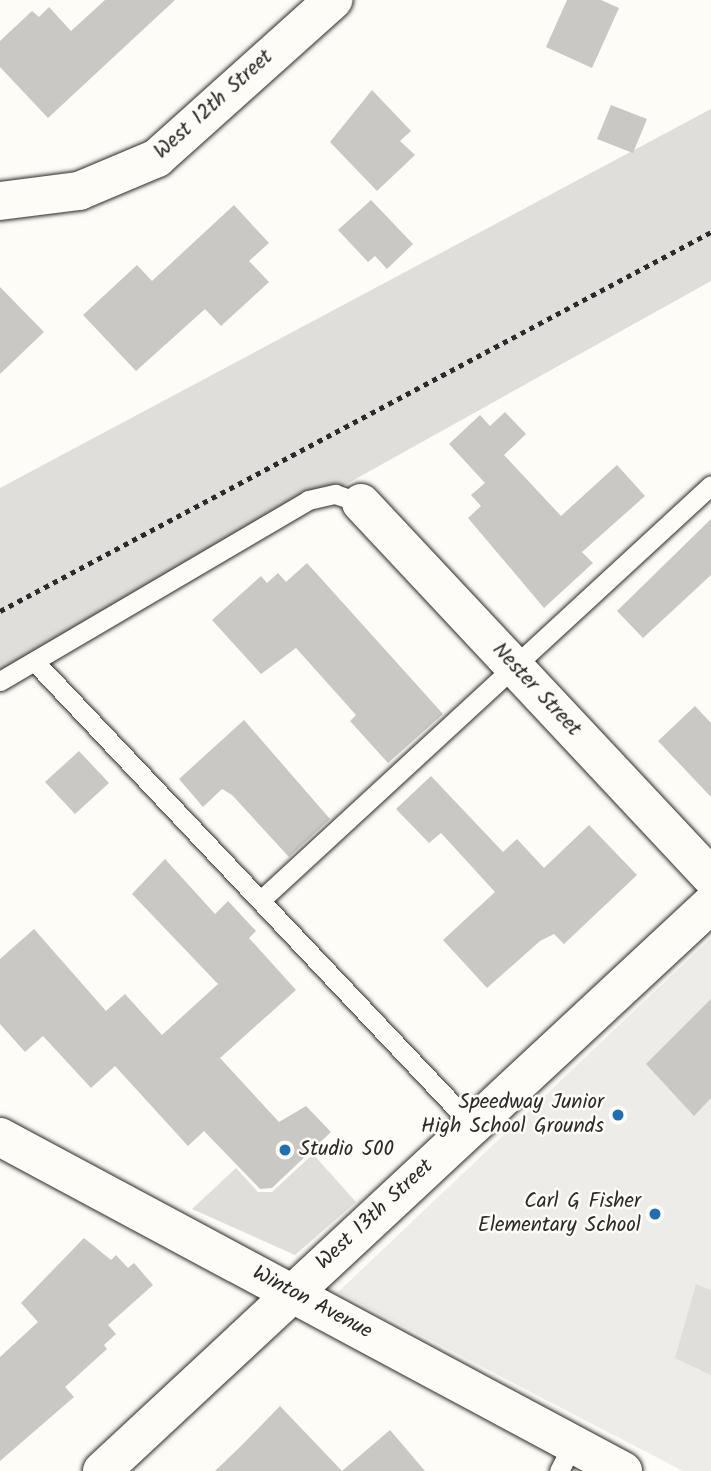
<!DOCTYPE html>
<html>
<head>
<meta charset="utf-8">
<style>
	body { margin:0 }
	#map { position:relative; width:711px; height:1471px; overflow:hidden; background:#fdfcf7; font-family:Kalam,sans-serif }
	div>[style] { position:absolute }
	.built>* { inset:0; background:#edece8 }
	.green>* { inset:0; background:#dfdeda }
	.building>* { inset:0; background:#c9c8c4 }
	.path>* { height:4.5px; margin-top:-2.25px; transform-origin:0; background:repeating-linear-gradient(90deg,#2b2b2b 0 5px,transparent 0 10px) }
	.roads { filter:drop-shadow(0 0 2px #2b2b2b) drop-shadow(0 0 2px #2b2b2b) }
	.service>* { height:19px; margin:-9.5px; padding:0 9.5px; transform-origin:9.5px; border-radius:9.5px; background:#fdfcf7 }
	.minor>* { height:38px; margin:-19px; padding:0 19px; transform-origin:19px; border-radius:19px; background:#fdfcf7 }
	.dots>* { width:19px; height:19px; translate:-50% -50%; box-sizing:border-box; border:4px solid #fdfcf7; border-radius:50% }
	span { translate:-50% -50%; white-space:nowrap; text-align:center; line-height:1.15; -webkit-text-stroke:5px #fdfcf7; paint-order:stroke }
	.street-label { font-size:21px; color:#2b2b2b }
	.poi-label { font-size:21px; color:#2b2b2b }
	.right { translate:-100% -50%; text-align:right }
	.left { translate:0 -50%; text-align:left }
</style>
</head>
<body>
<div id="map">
	<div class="built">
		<div style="clip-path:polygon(711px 938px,711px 1471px,683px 1471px,338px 1292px)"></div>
	</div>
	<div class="green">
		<div style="clip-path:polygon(711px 109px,711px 281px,0 677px,0 488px)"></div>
		<div style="clip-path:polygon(313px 1154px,356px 1202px,295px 1255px,192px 1209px,236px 1168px,258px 1192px,272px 1192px)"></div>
		<div style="clip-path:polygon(696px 1284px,711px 1290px,711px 1375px,675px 1358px)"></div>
	</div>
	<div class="building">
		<div style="clip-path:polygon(105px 0,175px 0,48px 118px,0 67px,0 41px,32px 11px,39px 17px,49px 7px,71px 31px)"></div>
		<div style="clip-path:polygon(567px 0,601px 0,619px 8px,592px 68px,546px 47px)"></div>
		<div style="clip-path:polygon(372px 90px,411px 131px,400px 141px,415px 155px,377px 191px,330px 142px)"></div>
		<div style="clip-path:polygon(611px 105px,647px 119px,633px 153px,597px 139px)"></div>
		<div style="clip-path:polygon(371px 200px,413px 244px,387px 269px,375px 256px,368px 262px,338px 230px)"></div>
		<div style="clip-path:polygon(234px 205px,269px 243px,249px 261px,269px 282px,221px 326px,205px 309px,136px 371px,83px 315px,137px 265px,152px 281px)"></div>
		<div style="clip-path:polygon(0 287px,44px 332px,0 374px)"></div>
		<div style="clip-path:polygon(505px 412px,526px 434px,504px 455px,561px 516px,617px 465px,645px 496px,582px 552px,593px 563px,544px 608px,468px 518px,481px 506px,471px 495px,485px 483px,449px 444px,480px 415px,490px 426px)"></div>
		<div style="clip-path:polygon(711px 519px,711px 575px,643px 638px,617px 611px)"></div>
		<div style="clip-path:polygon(307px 563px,443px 714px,388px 763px,350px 721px,356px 715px,296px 648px,261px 674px,212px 620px,261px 576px,267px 583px,278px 573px,286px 582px)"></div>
		<div style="clip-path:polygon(695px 706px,711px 723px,711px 797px,658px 741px)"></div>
		<div style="clip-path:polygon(244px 720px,330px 819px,289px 857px,232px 795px,222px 789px,203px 807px,179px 779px)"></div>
		<div style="clip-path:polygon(79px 751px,109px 783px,75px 814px,45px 782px)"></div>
		<div style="clip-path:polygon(431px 776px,503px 852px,517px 839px,544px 868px,589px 825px,637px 875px,564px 944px,554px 934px,540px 941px,487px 988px,443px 940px,495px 892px,441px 833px,429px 843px,396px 809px)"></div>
		<div style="clip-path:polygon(165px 859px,215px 914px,228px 901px,256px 931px,249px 938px,296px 990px,220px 1058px,279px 1122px,306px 1106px,331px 1132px,272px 1188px,260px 1189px,204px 1131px,188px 1146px,115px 1066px,91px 1088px,43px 1036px,25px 1052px,0 1024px,0 959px,34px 929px,106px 1011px,125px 994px,162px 1035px,218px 984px,132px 894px)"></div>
		<div style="clip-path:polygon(711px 999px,711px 1098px,694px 1116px,646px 1064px)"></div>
		<div style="clip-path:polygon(84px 1238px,111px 1260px,116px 1255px,128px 1268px,134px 1263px,153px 1285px,108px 1325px,116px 1334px,104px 1345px,107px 1349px,65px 1387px,74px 1397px,0 1461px,0 1357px,38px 1322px,21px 1303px)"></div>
		<div style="clip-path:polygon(280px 1406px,342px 1471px,215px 1471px,241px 1446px)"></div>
		<div style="clip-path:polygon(390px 1430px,425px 1471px,342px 1471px)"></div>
	</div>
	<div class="path">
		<div style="left:0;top:611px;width:806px;rotate:-28.06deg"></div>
	</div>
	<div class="roads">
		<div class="service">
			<div style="left:35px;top:662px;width:637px;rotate:46.65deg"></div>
			<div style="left:0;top:681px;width:357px;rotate:-30.4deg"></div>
			<div style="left:308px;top:500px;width:28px;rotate:-13deg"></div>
			<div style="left:335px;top:494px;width:28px;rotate:19deg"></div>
			<div style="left:263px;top:898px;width:609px;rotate:-42.67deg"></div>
			<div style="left:559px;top:1471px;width:30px;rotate:-63deg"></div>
		</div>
		<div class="minor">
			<div style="left:0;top:201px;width:80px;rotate:-7.2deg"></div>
			<div style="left:79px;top:191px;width:85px;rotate:-22.9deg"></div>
			<div style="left:157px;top:158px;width:237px;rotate:-41.9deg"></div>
			<div style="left:361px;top:503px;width:512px;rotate:46.9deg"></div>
			<div style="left:0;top:1137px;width:707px;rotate:28.2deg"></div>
			<div style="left:102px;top:1471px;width:832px;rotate:-42.95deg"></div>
		</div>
	</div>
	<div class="dots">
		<div style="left:618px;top:1115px;background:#1f6fb2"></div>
		<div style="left:285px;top:1150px;background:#1f6fb2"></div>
		<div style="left:655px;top:1214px;background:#1f6fb2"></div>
	</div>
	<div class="street-label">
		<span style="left:214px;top:105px;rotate:-42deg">West 12th Street</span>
		<span style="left:536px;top:690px;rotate:47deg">Nester Street</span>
		<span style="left:375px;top:1215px;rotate:-43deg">West 13th Street</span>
		<span style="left:312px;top:1303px;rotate:28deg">Winton Avenue</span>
	</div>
	<div class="poi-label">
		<span class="right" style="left:604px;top:1115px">Speedway Junior<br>High School Grounds</span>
		<span class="left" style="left:299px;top:1150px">Studio 500</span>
		<span class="right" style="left:641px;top:1214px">Carl G Fisher<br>Elementary School</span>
	</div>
</div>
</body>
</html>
